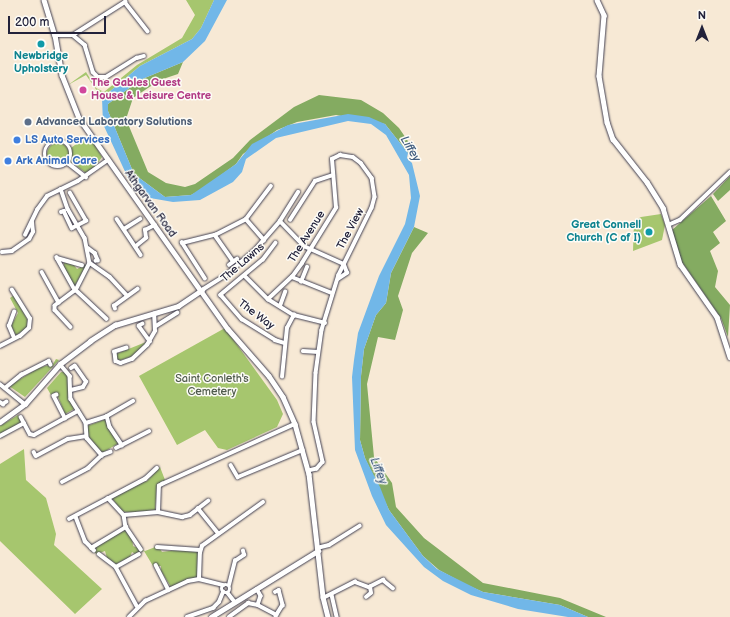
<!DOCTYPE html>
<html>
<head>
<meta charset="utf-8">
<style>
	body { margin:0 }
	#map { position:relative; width:730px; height:617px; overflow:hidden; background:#f7e9d5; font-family:"Balsamiq Sans",sans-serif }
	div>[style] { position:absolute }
	.green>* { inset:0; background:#a6c66e }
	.round { border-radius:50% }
	.forest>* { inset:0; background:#84ab61 }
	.water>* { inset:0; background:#71b7e8 }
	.roads { filter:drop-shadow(0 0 1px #424052) drop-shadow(0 0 1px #424052) }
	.street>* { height:3.5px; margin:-1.75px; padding:0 1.75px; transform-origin:1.75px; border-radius:1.75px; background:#fff }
	.street>.ring { margin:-1.75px; padding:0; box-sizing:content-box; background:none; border:3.5px solid #fff; border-radius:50% }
	.secondary>* { height:4.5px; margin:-2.25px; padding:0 2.25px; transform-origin:2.25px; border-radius:2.25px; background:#fff }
	.dots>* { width:11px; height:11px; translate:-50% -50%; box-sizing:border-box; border:2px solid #fdfcf7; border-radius:50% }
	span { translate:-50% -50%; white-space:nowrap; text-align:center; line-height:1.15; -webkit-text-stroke:3px #fdfcf7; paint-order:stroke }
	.culture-label { font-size:11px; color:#0d838f; font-weight:700 }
	.right { translate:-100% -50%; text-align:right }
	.hotel-label { font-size:11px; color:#b23c85; font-weight:700 }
	.left { translate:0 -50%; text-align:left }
	.service-label { font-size:11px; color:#4e5e75; font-weight:700 }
	.shop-label { font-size:11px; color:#366cbe; font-weight:700 }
	.street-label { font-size:11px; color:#22223b }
	.park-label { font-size:11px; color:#505b4d }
	.water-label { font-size:12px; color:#425e80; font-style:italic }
	.north { position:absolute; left:682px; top:8px; width:40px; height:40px; -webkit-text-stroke:3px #fdfcf7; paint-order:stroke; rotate:0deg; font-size:11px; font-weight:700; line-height:16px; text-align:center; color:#22223b }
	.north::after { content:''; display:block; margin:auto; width:14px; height:18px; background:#22223b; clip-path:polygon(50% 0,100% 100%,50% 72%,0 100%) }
	.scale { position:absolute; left:8px; top:16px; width:98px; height:18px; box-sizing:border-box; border:2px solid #22223b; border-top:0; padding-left:5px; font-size:12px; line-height:14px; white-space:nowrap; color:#22223b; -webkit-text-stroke:3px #fdfcf7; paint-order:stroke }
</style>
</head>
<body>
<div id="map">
	<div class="green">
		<div style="clip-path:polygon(186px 0,214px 0,201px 28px,192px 39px,140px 66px,102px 98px,86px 75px,68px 85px,86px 72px,96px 88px,104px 92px,137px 65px,182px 38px,195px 15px)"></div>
		<div style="clip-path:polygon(90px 137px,102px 157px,95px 167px,86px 173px,71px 162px,71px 148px,84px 138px,88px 143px)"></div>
		<div class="round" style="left:47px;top:143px;width:22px;height:22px"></div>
		<div style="clip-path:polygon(661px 214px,665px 225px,662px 240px,633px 251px,634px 221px,641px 217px)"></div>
		<div style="clip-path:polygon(64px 262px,73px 264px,77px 269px,87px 264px,74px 287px,64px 267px)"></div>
		<div style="clip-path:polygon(14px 295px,28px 321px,26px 329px,16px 335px,11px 326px,18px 313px,10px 298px)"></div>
		<div style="clip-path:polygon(225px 328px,277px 400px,283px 414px,277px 427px,227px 450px,218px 448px,205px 430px,177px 445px,139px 376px)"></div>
		<div style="clip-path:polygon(146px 342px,133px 356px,118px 361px,116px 354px)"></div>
		<div style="clip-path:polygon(56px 359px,59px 360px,25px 397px,9px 386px,38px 368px,53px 364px)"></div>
		<div style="clip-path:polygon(61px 372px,65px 372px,68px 378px,69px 396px,74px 409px,65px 414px,56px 392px,51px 395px,47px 388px)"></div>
		<div style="clip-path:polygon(18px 415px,21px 422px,0 435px,0 426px)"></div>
		<div style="clip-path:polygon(106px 419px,119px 443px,102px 453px,89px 437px,87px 426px)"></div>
		<div style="clip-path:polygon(24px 449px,26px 480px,46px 498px,56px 534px,54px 545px,102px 589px,75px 614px,0 541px,0 464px)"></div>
		<div style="clip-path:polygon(160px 467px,165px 480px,157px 486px,155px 510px,132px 513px,121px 511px,112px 498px,133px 485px,147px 481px)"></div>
		<div style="clip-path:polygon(125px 530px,132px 536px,133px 546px,145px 551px,158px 546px,162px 552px,183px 549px,198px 551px,197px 577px,171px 587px,161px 571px,161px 566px,153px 566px,144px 551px,135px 554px,132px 552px,130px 557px,116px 564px,107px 558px,105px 551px,97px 554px,94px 552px,95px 547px)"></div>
	</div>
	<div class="forest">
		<div style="clip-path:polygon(183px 62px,178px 74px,160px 80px,133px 98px,126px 119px,148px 172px,166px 183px,185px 187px,195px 184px,233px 158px,250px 140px,294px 107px,319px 95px,361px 100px,383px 113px,399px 128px,414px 150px,408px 153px,385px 124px,336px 115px,297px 122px,277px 130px,243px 154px,236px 164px,201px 190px,191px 195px,165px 197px,134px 174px,108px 111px,108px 104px,140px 80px)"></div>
		<div style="clip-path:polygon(730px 176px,730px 190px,718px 201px,713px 194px)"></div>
		<div style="clip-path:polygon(711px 196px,726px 221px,713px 232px,720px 243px,710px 251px,718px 271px,715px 287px,730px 305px,728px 337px,721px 318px,682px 262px,672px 230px)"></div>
		<div style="clip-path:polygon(414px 227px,428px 233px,412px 253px,398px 296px,403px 310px,395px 340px,378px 337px,367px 384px,374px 457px,392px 483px,396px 507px,424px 538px,483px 583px,560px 598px,606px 617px,588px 617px,560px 605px,483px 592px,465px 584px,439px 570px,423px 556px,389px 510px,365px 458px,360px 440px,361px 376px,364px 349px,376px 315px,386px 303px,391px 273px)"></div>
	</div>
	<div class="water">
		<div style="clip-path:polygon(214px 0,227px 0,205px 41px,183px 62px,140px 80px,108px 104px,108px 111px,134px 174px,165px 197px,191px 195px,236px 164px,252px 144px,288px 125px,348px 114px,369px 117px,385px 124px,408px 153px,407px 158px,412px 163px,420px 196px,414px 227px,391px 273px,386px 303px,376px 315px,364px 349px,361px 376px,360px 440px,365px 458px,380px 487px,389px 510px,423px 556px,437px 569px,483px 592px,560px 605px,588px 617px,568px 617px,518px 609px,471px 595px,443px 581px,424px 567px,386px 525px,372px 496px,355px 450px,352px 377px,354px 360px,358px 333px,379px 276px,405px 224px,411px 198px,409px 175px,386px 135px,371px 124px,348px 121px,276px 138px,246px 159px,242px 172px,233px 182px,200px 200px,173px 202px,150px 198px,139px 192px,128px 178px,103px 124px,102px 98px,140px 66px,192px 39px,201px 28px)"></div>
	</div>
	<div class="roads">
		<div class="street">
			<div style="left:55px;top:35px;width:18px"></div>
			<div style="left:73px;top:35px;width:62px;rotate:-32.4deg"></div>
			<div style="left:125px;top:2px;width:37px;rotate:52deg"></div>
			<div style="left:73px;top:35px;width:16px;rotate:40deg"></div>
			<div style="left:85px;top:45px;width:28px;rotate:73deg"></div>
			<div style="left:93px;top:72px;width:7px;rotate:45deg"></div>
			<div style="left:98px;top:77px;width:8px"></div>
			<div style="left:106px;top:77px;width:36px;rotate:-32deg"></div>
			<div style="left:137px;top:58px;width:7px;rotate:-16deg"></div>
			<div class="ring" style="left:45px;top:141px;width:22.5px;height:22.5px"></div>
			<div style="left:68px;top:163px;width:23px;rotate:38deg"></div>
			<div style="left:61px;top:189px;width:21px;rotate:71deg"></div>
			<div style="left:68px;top:209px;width:34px;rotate:60deg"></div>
			<div style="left:85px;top:238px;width:25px;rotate:79deg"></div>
			<div style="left:90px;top:263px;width:30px;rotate:117deg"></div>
			<div style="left:76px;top:290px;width:26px;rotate:143deg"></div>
			<div style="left:55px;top:306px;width:4px;rotate:90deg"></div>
			<div style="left:55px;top:310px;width:23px;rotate:47deg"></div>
			<div style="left:61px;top:212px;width:3px;rotate:-18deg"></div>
			<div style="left:64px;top:211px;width:19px;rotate:65deg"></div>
			<div style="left:72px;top:228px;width:16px;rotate:-27deg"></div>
			<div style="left:86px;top:221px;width:32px;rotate:-120deg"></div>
			<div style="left:117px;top:219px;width:43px;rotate:56.3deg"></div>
			<div style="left:246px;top:219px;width:28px;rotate:49deg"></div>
			<div style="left:290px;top:220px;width:46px;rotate:-57.3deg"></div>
			<div style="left:315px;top:181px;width:19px;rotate:-18deg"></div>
			<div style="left:280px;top:221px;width:35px;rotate:46deg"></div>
			<div style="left:304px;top:246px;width:44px;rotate:24.2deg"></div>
			<div style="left:668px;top:225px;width:13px;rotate:-23deg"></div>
			<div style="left:680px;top:220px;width:69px;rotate:-43.8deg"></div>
			<div style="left:124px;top:229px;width:19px;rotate:-32deg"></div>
			<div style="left:25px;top:235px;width:28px;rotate:-64deg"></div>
			<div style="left:37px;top:210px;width:17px;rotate:-54deg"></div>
			<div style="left:47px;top:196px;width:34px;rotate:-26deg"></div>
			<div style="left:78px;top:181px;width:37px;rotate:-35deg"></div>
			<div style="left:215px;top:235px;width:32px;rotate:55deg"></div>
			<div style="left:276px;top:243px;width:21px;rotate:127deg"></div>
			<div style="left:263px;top:260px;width:55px;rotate:140.2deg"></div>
			<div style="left:221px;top:295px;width:32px;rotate:49deg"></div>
			<div style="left:242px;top:319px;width:39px;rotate:32deg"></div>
			<div style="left:275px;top:340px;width:10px;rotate:17deg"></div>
			<div style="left:136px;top:246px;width:13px;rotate:-39deg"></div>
			<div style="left:146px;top:238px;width:8px;rotate:-97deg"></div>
			<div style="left:145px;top:230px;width:11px;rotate:-27deg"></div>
			<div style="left:88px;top:248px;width:9px;rotate:36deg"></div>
			<div style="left:95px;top:253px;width:8px;rotate:67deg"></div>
			<div style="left:98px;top:260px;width:2px;rotate:153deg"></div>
			<div style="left:2px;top:252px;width:10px;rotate:-6deg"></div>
			<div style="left:12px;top:251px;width:21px;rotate:-35deg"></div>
			<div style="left:29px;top:239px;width:8px;rotate:-60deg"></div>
			<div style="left:33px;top:232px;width:10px;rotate:-96deg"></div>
			<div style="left:90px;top:263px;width:24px;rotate:35deg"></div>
			<div style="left:110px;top:277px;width:25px;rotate:47deg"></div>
			<div style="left:229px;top:265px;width:10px;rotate:-37deg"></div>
			<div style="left:42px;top:272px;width:35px;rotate:61deg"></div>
			<div style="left:245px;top:276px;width:33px;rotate:45deg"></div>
			<div style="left:268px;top:299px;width:31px;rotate:32deg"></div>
			<div style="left:294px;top:315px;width:32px;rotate:14deg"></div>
			<div style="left:292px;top:277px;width:43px;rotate:21.8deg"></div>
			<div style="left:205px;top:279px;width:43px;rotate:-122.6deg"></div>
			<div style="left:182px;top:243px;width:34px;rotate:-14deg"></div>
			<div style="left:215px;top:235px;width:35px;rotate:-27deg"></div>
			<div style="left:246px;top:219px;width:41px;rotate:-52.9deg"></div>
			<div style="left:338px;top:279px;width:11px;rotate:-34deg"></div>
			<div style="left:347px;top:273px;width:9px;rotate:-111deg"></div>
			<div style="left:301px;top:282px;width:16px;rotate:-68deg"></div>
			<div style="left:76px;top:290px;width:42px;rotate:43.1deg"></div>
			<div style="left:202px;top:290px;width:28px;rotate:-32deg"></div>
			<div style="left:226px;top:275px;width:38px;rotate:-41deg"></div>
			<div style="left:255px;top:250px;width:38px;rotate:-49deg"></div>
			<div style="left:280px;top:221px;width:34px;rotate:-58deg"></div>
			<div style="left:75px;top:291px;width:38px;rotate:-119deg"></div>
			<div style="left:57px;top:258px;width:26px;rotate:16deg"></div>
			<div style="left:268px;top:299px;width:33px;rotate:-43deg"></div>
			<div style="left:292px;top:277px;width:17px;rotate:-54deg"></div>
			<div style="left:302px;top:263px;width:65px;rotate:-58.3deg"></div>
			<div style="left:336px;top:208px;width:49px;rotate:-94.7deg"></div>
			<div style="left:332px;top:159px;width:9px;rotate:-27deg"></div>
			<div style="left:340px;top:155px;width:13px;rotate:9deg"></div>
			<div style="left:353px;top:157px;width:10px;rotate:37deg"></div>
			<div style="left:361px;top:163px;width:19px;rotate:54deg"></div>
			<div style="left:372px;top:178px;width:19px;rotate:81deg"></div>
			<div style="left:375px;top:197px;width:11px;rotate:105deg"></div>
			<div style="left:372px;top:208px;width:75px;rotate:116.2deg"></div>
			<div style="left:339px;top:275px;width:58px;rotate:107.2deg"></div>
			<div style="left:322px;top:330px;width:43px;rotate:97.9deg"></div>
			<div style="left:316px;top:373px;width:49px;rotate:92.3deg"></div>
			<div style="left:314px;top:422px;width:41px;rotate:77.3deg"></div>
			<div style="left:323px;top:462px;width:9px;rotate:131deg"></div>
			<div style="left:317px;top:469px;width:9px;rotate:167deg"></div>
			<div style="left:280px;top:306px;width:15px;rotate:-70deg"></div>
			<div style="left:115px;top:309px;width:3px;rotate:-108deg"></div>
			<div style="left:114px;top:306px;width:29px;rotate:-36deg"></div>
			<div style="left:143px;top:324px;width:4px;rotate:153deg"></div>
			<div style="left:139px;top:326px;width:19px;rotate:54deg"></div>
			<div style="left:156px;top:326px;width:25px;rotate:-32deg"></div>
			<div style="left:14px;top:338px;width:13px;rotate:-113deg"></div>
			<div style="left:9px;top:326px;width:15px;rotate:-70deg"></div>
			<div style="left:0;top:346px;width:22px;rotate:-27deg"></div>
			<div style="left:20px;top:336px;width:12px;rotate:-42deg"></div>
			<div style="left:29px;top:328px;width:9px;rotate:-84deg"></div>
			<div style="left:30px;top:319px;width:34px;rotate:-122deg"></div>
			<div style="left:127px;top:348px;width:13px;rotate:162deg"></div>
			<div style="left:115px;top:352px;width:9px;rotate:84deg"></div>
			<div style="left:116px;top:361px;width:5px;rotate:22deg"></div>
			<div style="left:121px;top:363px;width:12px;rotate:-20deg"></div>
			<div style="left:132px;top:359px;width:21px;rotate:-43deg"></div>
			<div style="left:147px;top:345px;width:16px;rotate:-60deg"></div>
			<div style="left:155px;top:331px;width:17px;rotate:-93deg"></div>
			<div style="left:303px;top:351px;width:15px;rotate:4deg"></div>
			<div style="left:60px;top:364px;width:16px;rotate:50deg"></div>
			<div style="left:70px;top:376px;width:23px;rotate:88deg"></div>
			<div style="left:71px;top:399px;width:28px;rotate:58deg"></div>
			<div style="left:86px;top:423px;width:15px;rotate:86deg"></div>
			<div style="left:87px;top:438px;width:23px;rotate:49deg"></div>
			<div style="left:102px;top:455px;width:9px;rotate:-21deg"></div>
			<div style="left:282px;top:377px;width:49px;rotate:-84.2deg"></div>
			<div style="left:287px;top:328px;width:15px;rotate:-62deg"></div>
			<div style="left:0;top:384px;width:32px;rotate:39deg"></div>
			<div style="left:5px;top:388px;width:21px;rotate:-39deg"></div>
			<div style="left:21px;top:375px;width:31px;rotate:-27deg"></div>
			<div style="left:49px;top:361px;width:4px;rotate:63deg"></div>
			<div style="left:71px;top:390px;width:12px;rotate:-14deg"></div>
			<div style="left:83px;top:387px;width:6px;rotate:-59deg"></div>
			<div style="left:86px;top:382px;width:19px;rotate:-125deg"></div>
			<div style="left:75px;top:366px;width:4px;rotate:146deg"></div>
			<div style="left:57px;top:395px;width:3px;rotate:162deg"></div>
			<div style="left:54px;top:396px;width:25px;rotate:63deg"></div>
			<div style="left:0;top:402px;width:4px;rotate:34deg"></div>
			<div style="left:3px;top:404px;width:4px;rotate:-34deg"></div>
			<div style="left:107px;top:416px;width:11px;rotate:75deg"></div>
			<div style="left:110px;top:427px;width:22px;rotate:56deg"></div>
			<div style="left:21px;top:417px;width:19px;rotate:62deg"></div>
			<div style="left:30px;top:434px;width:4px;rotate:14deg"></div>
			<div style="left:34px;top:435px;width:50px;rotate:-28.6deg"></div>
			<div style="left:86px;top:423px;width:22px;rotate:-18deg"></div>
			<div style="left:107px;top:416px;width:30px;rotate:-30deg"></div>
			<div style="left:0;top:436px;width:27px;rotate:-28deg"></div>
			<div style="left:116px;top:448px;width:37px;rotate:-27deg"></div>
			<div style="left:34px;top:452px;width:4px;rotate:63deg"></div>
			<div style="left:36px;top:456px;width:36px;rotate:-28deg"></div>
			<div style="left:68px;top:439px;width:18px;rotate:-9deg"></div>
			<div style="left:231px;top:465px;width:14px;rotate:60deg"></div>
			<div style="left:238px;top:477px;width:70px;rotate:-22.6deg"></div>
			<div style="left:62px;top:482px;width:30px;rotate:-28deg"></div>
			<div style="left:88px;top:468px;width:19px;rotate:-43deg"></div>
			<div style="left:108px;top:498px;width:23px;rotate:47deg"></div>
			<div style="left:124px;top:515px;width:34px;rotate:-5deg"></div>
			<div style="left:158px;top:512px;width:25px;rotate:12deg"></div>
			<div style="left:182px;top:517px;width:8px;rotate:-14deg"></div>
			<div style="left:190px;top:515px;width:23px;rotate:-38deg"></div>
			<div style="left:198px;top:508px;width:32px;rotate:51deg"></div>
			<div style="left:158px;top:512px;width:26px;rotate:-88deg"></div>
			<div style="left:159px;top:486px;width:4px;rotate:-34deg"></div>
			<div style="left:162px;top:484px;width:146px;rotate:-24.3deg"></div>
			<div style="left:124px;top:515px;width:12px;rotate:81deg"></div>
			<div style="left:126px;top:527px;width:27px;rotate:56deg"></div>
			<div style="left:76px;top:517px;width:26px;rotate:69deg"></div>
			<div style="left:85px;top:541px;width:13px;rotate:45deg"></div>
			<div style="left:69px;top:519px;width:86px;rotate:-27.8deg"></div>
			<div style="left:145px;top:479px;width:16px;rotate:-43deg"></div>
			<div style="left:157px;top:547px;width:43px;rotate:4deg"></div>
			<div style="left:91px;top:548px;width:41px;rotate:-31deg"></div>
			<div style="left:317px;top:548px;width:12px;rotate:-14deg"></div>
			<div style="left:329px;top:545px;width:36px;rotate:-32deg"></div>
			<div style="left:99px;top:554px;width:21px;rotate:37deg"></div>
			<div style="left:116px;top:567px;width:44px;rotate:61.7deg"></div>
			<div style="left:156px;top:565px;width:28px;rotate:63deg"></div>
			<div style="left:116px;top:567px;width:26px;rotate:-29deg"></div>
			<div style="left:199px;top:579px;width:26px;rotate:-88deg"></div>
			<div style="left:200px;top:553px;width:7px;rotate:-74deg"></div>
			<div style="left:202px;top:546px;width:75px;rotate:-35.8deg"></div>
			<div class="ring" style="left:221.5px;top:584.5px;width:5.5px;height:5.5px"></div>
			<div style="left:229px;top:585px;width:25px;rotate:-76deg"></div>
			<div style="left:235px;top:561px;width:11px;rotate:-34deg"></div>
			<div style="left:244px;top:555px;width:4px;rotate:-104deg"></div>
			<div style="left:257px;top:589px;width:8px;rotate:60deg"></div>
			<div style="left:261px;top:596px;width:9px;rotate:108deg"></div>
			<div style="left:275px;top:592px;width:4px;rotate:-27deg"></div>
			<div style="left:279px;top:590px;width:16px;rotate:75deg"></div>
			<div style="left:283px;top:605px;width:13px;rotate:122deg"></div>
			<div style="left:228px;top:593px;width:11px;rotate:52deg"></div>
			<div style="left:332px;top:595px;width:23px;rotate:77deg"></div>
			<div style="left:366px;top:597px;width:6px;rotate:-39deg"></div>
			<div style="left:371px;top:593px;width:6px;rotate:-99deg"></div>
			<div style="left:323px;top:598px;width:36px;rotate:-27deg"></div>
			<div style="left:355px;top:582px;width:15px;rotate:20deg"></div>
			<div style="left:369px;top:587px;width:16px;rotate:-27deg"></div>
			<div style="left:383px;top:580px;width:13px;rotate:39deg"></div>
			<div style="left:129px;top:617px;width:23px;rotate:-45deg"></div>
			<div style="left:145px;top:601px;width:47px;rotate:-24.9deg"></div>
			<div style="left:188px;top:581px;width:11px;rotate:-10deg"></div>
			<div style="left:199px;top:579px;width:25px;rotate:14deg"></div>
			<div style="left:187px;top:617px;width:28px;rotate:-19deg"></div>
			<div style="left:213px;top:608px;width:8px;rotate:-45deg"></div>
			<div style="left:219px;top:602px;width:11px;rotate:-68deg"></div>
			<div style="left:229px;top:617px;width:24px;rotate:-36deg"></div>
			<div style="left:248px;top:603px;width:10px;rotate:11deg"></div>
			<div style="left:258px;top:605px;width:21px;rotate:28deg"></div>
		</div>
		<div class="secondary">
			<div style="left:44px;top:0;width:37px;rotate:73deg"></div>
			<div style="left:55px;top:35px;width:41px;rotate:80.1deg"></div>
			<div style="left:62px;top:75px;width:46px;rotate:68.4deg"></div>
			<div style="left:79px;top:118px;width:258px;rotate:54.8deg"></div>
			<div style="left:228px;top:329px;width:62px;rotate:48.9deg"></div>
			<div style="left:269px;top:376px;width:25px;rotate:56deg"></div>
			<div style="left:283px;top:397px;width:30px;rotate:66deg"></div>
			<div style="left:295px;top:424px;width:52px;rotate:74.4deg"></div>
			<div style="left:309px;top:474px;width:124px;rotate:83.5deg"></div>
			<div style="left:323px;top:597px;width:21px;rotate:76deg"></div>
			<div style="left:597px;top:0;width:17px;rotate:65deg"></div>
			<div style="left:604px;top:15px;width:61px;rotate:94.7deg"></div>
			<div style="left:599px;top:76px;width:47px;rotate:80.1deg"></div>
			<div style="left:607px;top:122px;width:18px;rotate:71deg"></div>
			<div style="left:613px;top:139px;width:55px;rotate:51.7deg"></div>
			<div style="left:647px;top:182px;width:31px;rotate:58deg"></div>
			<div style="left:663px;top:208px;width:59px;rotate:73.1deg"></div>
			<div style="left:680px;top:264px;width:65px;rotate:55.1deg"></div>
			<div style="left:717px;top:317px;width:42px;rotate:72deg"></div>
			<div style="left:0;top:422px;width:31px;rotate:-36deg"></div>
			<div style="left:25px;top:404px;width:53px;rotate:-48.8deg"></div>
			<div style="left:60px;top:364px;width:38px;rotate:-37deg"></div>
			<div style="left:90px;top:341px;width:30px;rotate:-33deg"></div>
			<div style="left:115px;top:325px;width:66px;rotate:-16.8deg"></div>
			<div style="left:178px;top:306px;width:29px;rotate:-34deg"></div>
			<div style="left:211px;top:617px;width:126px;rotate:-31.7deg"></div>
		</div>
	</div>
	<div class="dots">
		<div style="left:41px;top:44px;background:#0f9aa8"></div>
		<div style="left:83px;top:90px;background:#d1479c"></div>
		<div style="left:28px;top:122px;background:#5c6f8a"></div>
		<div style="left:17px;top:140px;background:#3f7fe0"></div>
		<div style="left:8px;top:161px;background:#3f7fe0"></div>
		<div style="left:649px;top:232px;background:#0f9aa8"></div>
	</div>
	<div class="culture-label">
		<span style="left:41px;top:63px">Newbridge<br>Upholstery</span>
		<span class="right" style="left:641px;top:232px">Great Connell<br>Church (C of I)</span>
	</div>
	<div class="hotel-label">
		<span class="left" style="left:91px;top:90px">The Gables Guest<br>House &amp; Leisure Centre</span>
	</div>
	<div class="service-label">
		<span class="left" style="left:36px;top:122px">Advanced Laboratory Solutions</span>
	</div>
	<div class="shop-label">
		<span class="left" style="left:25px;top:140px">LS Auto Services</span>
		<span class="left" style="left:16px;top:161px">Ark Animal Care</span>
	</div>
	<div class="street-label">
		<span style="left:150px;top:204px;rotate:54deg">Athgarvan Road</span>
		<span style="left:351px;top:229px;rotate:-62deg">The View</span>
		<span style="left:307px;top:237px;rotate:-58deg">The Avenue</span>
		<span style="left:243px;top:263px;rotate:-41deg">The Lawns</span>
		<span style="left:256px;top:315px;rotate:37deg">The Way</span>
	</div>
	<div class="park-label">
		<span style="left:212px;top:386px">Saint Conleth's<br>Cemetery</span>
	</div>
	<div class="water-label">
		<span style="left:410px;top:149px;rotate:59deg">Liffey</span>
		<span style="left:378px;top:471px;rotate:69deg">Liffey</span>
	</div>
	<div class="north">N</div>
	<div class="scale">200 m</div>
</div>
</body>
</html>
